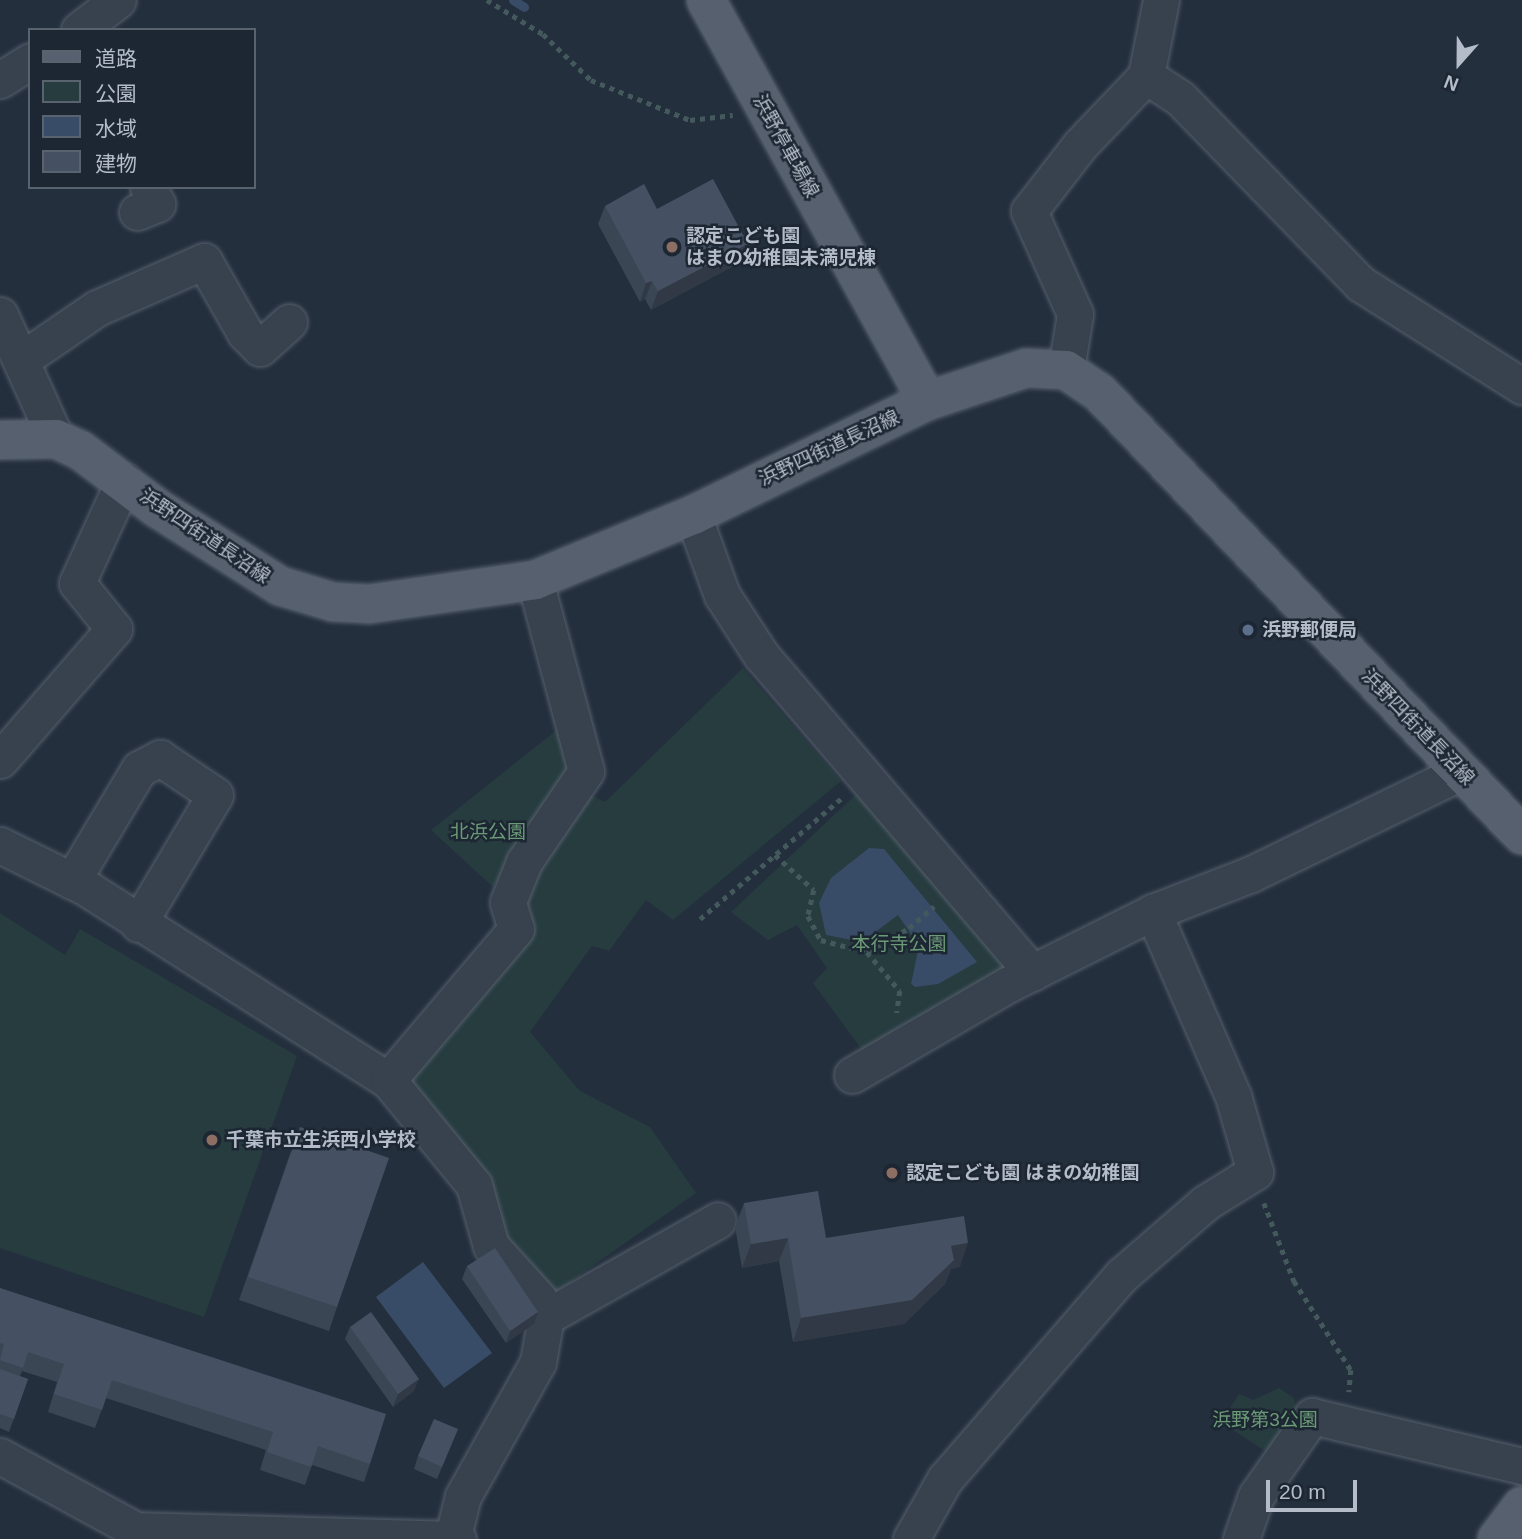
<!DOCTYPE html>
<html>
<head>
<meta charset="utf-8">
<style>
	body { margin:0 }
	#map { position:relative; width:1522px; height:1539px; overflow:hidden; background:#242f3e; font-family:Arial,"Noto Sans JP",sans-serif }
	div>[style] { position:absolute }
	.green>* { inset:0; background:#263c3f }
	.water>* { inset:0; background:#394c67 }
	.stream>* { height:9px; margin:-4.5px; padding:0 4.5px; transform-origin:4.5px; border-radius:4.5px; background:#394c67 }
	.path>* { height:4.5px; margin-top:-2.25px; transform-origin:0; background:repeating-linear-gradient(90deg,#44595c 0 5px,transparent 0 10px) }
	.roads { filter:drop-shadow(0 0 2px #565f6c) drop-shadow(0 0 2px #565f6c) }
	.minor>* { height:35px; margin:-17.5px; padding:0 17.5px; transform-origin:17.5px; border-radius:17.5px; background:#38414e }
	.major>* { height:38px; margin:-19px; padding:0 19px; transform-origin:19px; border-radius:19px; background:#56606e }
	.wall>* { inset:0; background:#3b4654 }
	.shaded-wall>* { inset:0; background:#303945 }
	.building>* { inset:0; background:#455162 }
	.dots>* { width:19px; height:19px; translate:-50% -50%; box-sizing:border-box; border:4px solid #1d2633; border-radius:50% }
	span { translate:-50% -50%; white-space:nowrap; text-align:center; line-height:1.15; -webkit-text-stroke:5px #1d2633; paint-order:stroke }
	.street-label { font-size:19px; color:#b4bcc9 }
	.poi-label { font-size:19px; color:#b4bcc9; font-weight:700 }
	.left { translate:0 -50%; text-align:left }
	.park-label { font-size:19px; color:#6b9a76 }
	.legend { position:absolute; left:28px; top:28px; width:228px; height:161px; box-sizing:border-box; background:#1d2633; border:2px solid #59626f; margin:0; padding:9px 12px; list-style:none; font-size:21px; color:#b4bcc9 }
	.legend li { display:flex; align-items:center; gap:14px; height:35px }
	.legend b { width:35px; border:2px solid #59626f }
	.north { position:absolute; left:1424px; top:28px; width:70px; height:70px; -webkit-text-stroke:5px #1d2633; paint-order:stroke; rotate:201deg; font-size:19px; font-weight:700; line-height:28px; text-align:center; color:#b4bcc9 }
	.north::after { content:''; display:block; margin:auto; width:24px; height:32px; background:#b4bcc9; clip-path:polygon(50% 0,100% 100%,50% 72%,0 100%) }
	.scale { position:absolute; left:1266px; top:1480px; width:91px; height:32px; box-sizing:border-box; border:4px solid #b4bcc9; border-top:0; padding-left:9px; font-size:21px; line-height:24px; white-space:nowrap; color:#b4bcc9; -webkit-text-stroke:5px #1d2633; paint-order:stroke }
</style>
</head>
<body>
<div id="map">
	<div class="green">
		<div style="clip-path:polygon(743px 668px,841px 781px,673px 920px,646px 900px,609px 951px,592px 946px,530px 1032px,580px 1091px,650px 1127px,696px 1193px,553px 1294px,503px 1244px,410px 1092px,409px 1074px,534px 930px,516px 909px,585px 792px,605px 802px)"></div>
		<div style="clip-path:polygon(558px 729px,571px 778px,493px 887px,431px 830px)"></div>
		<div style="clip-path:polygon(866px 785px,1020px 970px,865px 1054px,813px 983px,827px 968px,797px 925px,768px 940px,731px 912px)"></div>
		<div style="clip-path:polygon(0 913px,65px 955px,80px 929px,297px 1056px,204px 1317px,0 1248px)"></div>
		<div style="clip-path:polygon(1279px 1388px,1294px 1398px,1297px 1416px,1271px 1455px,1221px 1422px,1239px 1394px,1253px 1400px)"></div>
	</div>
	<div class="water">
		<div style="clip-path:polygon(869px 848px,884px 849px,977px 962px,938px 984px,915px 987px,911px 984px,919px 946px,898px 915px,862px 942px,826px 935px,819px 903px,831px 878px)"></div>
		<div style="clip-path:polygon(423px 1262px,492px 1353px,444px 1388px,376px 1297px)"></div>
	</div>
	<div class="stream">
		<div style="left:513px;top:0;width:13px;rotate:32deg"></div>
	</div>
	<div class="path">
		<div style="left:487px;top:0;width:66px;rotate:31.3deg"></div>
		<div style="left:543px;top:34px;width:66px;rotate:43.8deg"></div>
		<div style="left:591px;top:80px;width:107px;rotate:22deg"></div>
		<div style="left:690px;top:120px;width:43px;rotate:-6.6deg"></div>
		<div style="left:775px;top:855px;width:52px;rotate:41.9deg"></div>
		<div style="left:814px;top:890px;width:27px;rotate:103deg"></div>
		<div style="left:808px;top:916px;width:27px;rotate:62deg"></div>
		<div style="left:821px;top:940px;width:48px;rotate:14.6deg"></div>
		<div style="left:867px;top:952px;width:51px;rotate:49.8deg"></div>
		<div style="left:900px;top:991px;width:22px;rotate:98deg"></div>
		<div style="left:700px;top:919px;width:188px;rotate:-40.5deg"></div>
		<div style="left:867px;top:952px;width:48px;rotate:-29.7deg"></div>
		<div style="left:909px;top:928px;width:33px;rotate:-41deg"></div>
		<div style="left:1264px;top:1203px;width:84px;rotate:69deg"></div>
		<div style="left:1294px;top:1281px;width:106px;rotate:57.4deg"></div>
		<div style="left:1351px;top:1370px;width:22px;rotate:95deg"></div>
	</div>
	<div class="roads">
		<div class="minor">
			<div style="left:79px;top:30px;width:49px;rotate:-37.6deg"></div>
			<div style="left:1146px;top:76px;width:40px;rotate:32.9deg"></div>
			<div style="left:1180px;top:98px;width:260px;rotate:45.8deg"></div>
			<div style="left:1361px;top:284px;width:191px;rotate:32.4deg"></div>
			<div style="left:0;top:80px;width:36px;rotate:-32deg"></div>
			<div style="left:137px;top:212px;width:22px;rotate:-22deg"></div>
			<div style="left:157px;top:204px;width:19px;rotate:-118deg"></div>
			<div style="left:0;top:315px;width:136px;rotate:65.7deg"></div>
			<div style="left:21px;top:360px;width:92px;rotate:-34.4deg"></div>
			<div style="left:97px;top:308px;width:117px;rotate:-23.7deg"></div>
			<div style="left:204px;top:261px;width:83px;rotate:60.3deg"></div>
			<div style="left:245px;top:333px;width:21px;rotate:45deg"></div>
			<div style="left:260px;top:348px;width:39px;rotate:-42deg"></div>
			<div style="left:1066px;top:370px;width:57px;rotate:-80.9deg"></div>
			<div style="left:1075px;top:314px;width:113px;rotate:-114.1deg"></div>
			<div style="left:1029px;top:211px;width:83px;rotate:-52.3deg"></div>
			<div style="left:1080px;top:145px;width:95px;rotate:-46.3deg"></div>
			<div style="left:1146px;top:76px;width:77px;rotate:-78.8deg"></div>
			<div style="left:693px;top:515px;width:85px;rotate:70.1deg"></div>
			<div style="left:722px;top:595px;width:72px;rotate:57deg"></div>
			<div style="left:761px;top:655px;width:418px;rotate:49.5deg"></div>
			<div style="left:0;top:760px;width:174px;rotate:-49deg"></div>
			<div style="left:114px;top:629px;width:59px;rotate:-128.8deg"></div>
			<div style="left:77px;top:583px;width:113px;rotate:-65.5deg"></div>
			<div style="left:0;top:845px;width:93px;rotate:26.3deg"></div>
			<div style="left:83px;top:886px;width:361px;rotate:32.5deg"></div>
			<div style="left:388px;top:1080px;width:136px;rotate:50.7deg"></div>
			<div style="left:474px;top:1185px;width:63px;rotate:74.4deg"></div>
			<div style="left:491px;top:1246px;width:72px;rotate:47.8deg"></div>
			<div style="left:539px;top:1299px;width:19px;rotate:69deg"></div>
			<div style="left:546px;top:1317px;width:46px;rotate:100.1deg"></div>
			<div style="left:538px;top:1362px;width:154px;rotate:119.2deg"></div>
			<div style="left:463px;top:1496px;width:41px;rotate:104deg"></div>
			<div style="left:72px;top:881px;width:131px;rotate:-59.1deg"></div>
			<div style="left:139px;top:769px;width:24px;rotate:-28deg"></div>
			<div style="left:160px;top:758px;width:66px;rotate:33.9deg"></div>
			<div style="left:215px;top:795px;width:150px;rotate:120.8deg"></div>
			<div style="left:852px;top:1075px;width:181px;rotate:-30.1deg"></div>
			<div style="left:1009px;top:984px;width:161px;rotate:-26.6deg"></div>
			<div style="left:1153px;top:912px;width:105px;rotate:-21.2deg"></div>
			<div style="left:1251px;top:874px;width:233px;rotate:-25.9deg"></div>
			<div style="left:388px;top:1080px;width:198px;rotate:-49.7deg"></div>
			<div style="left:516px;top:929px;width:28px;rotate:-107deg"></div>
			<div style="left:508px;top:902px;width:43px;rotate:-68.2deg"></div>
			<div style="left:524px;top:862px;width:110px;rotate:-55.7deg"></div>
			<div style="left:586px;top:771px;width:198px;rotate:-105deg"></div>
			<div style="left:546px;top:1317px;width:197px;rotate:-29.4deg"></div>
			<div style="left:0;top:1456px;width:155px;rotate:28.6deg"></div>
			<div style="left:136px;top:1530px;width:322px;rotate:1.6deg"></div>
			<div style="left:911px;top:1539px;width:69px;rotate:-60.5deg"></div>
			<div style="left:945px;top:1479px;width:270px;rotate:-49.1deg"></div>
			<div style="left:1122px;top:1275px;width:110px;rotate:-40.9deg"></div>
			<div style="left:1205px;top:1203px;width:59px;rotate:-31.8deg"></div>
			<div style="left:1255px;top:1172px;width:79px;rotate:-106.1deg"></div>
			<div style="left:1233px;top:1096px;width:201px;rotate:-113.5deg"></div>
			<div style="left:1241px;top:1539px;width:46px;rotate:-70.8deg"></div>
			<div style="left:1256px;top:1496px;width:98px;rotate:-55deg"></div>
			<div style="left:1312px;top:1416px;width:216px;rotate:13.4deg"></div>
		</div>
		<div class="major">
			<div style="left:706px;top:0;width:458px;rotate:61.1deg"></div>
			<div style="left:0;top:440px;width:56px;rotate:-1deg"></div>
			<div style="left:56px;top:439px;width:26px;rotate:25deg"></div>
			<div style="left:80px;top:450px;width:96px;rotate:37deg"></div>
			<div style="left:157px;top:508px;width:146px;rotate:32.4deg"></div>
			<div style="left:280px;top:586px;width:55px;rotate:16.8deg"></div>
			<div style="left:333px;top:602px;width:36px;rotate:3deg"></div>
			<div style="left:369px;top:604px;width:168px;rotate:-8.2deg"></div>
			<div style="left:535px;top:580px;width:171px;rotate:-22.4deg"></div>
			<div style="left:693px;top:515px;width:260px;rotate:-26deg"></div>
			<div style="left:927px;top:401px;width:104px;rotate:-18.4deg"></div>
			<div style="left:1026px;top:368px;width:40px;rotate:2.9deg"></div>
			<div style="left:1066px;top:370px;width:41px;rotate:34.1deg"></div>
			<div style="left:1100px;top:393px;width:611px;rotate:46.33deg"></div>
			<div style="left:1497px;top:1539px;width:41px;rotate:-52.9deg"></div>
		</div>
	</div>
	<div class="wall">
		<div style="clip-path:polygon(605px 206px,657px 209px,741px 262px,651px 310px,645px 299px,640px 302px,598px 224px)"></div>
		<div style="clip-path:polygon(291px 1151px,337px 1307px,329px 1331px,239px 1300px)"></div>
		<div style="clip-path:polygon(744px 1203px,826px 1238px,960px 1267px,951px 1269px,945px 1284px,904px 1324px,793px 1342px,779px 1261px,742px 1268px,735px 1227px)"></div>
		<div style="clip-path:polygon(467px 1266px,534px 1324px,506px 1343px,462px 1279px)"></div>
		<div style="clip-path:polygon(0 1288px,370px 1464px,364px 1482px,312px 1465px,305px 1485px,260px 1470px,266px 1450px,106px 1398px,95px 1428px,48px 1412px,57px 1382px,22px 1371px,20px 1376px,28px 1379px,9px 1432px,0 1428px)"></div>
		<div style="clip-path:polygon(350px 1327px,414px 1391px,393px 1407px,345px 1339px)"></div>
		<div style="clip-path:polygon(458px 1429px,437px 1479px,414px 1469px,418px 1456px)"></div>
	</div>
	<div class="shaded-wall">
		<div style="clip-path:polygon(748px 244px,741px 262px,651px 310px,658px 291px)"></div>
		<div style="clip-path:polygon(652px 281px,645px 299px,640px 302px,646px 283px)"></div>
		<div style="clip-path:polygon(788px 1238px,779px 1261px,742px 1268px,751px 1244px)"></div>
		<div style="clip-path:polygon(968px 1243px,960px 1267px,951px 1269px,945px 1284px,904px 1324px,793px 1342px,801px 1318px,951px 1246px)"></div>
		<div style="clip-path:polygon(538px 1312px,534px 1324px,506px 1343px,510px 1331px)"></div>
		<div style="clip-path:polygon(419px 1379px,414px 1391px,393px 1407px,398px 1394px)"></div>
	</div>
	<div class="building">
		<div style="clip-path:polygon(713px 179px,748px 244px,658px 291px,652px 281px,646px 283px,605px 206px,644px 184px,657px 209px)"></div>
		<div style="clip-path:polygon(300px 1127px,389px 1158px,337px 1307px,248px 1277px)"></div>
		<div style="clip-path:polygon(818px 1191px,826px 1238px,964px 1216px,968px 1243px,951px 1246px,954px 1260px,912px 1300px,801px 1318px,788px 1238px,751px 1244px,744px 1203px)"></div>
		<div style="clip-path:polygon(495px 1248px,538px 1312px,510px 1331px,467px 1266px)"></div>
		<div style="clip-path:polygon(0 1288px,386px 1414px,370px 1464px,318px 1446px,311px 1467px,267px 1452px,273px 1432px,112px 1380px,102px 1410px,54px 1394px,64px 1364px,28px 1352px,23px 1368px,0 1360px,4px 1344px,0 1343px)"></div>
		<div style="clip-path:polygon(371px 1312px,419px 1379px,398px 1394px,350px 1327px)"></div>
		<div style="clip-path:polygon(0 1369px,28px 1379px,14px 1419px,0 1414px)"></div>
		<div style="clip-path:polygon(434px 1419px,458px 1429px,442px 1467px,418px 1456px)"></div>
	</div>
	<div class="dots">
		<div style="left:672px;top:247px;background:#8d6e63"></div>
		<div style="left:1248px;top:630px;background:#5c6f8a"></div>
		<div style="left:212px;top:1140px;background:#8d6e63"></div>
		<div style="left:892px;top:1173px;background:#8d6e63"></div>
	</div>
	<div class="street-label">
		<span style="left:786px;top:146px;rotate:61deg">浜野停車場線</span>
		<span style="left:829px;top:448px;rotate:-25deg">浜野四街道長沼線</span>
		<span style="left:205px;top:536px;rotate:34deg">浜野四街道長沼線</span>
		<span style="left:1418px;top:727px;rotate:46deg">浜野四街道長沼線</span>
	</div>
	<div class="poi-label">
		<span class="left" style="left:686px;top:247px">認定こども園<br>はまの幼稚園未満児棟</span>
		<span class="left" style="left:1262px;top:630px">浜野郵便局</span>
		<span class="left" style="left:226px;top:1140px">千葉市立生浜西小学校</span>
		<span class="left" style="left:906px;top:1173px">認定こども園 はまの幼稚園</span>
	</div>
	<div class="park-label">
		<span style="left:488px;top:832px">北浜公園</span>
		<span style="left:899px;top:944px">本行寺公園</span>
		<span style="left:1265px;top:1420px">浜野第3公園</span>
	</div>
	<ul class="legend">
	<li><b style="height:9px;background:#56606e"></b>道路</li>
	<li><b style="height:19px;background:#263c3f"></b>公園</li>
	<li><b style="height:19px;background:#394c67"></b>水域</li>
	<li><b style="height:19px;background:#455162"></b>建物</li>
	</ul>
	<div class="north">N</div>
	<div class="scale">20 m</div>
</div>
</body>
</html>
